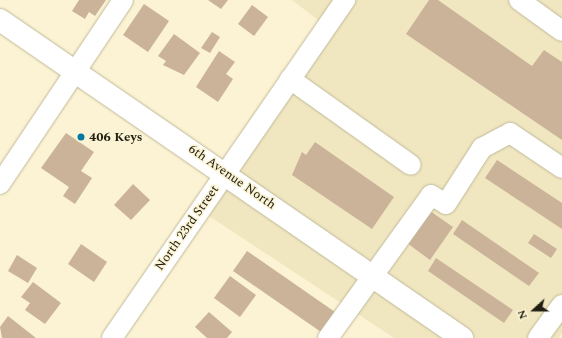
<!DOCTYPE html>
<html>
<head>
<meta charset="utf-8">
<style>
	body { margin:0 }
	#map { position:relative; width:562px; height:338px; overflow:hidden; background:#fbf3d3; font-family:Spectral,serif }
	div>[style] { position:absolute }
	.built>* { inset:0; background:#f0e7c0 }
	.building>* { inset:0; background:#cbb399 }
	.roads { filter:drop-shadow(0 0 1px #c0b99a) drop-shadow(0 0 1px #c0b99a) }
	.minor>* { height:20px; margin:-10px; padding:0 10px; transform-origin:10px; border-radius:10px; background:#fff }
	.major>* { height:22px; margin:-11px; padding:0 11px; transform-origin:11px; border-radius:11px; background:#fff }
	.dots>* { width:11px; height:11px; translate:-50% -50%; box-sizing:border-box; border:2px solid #fbf3d3; border-radius:50% }
	span { translate:-50% -50%; white-space:nowrap; text-align:center; line-height:1.15; -webkit-text-stroke:3px #fbf3d3; paint-order:stroke }
	.poi-label { font-size:13px; color:#201e12; font-weight:700 }
	.left { translate:0 -50%; text-align:left }
	.street-label { font-size:13px; color:#201e12 }
	.north { position:absolute; left:514px; top:290px; width:40px; height:40px; -webkit-text-stroke:3px #fbf3d3; paint-order:stroke; rotate:249deg; font-size:11px; font-weight:700; line-height:16px; text-align:center; color:#201e12 }
	.north::after { content:''; display:block; margin:auto; width:14px; height:18px; background:#201e12; clip-path:polygon(50% 0,100% 100%,50% 72%,0 100%) }
</style>
</head>
<body>
<div id="map">
	<div class="built">
		<div style="clip-path:polygon(292px 0,562px 0,562px 333px,559px 338px,394px 338px,200px 210px,326px 26px)"></div>
	</div>
	<div class="building">
		<div style="clip-path:polygon(79px 0,106px 0,95px 16px,89px 12px,85px 19px,72px 11px)"></div>
		<div style="clip-path:polygon(208px 0,228px 0,221px 9px)"></div>
		<div style="clip-path:polygon(429px 0,438px 0,532px 66px,544px 50px,562px 62px,562px 140px,406px 34px)"></div>
		<div style="clip-path:polygon(144px 4px,169px 21px,148px 52px,123px 35px)"></div>
		<div style="clip-path:polygon(252px 5px,268px 17px,254px 36px,238px 24px)"></div>
		<div style="clip-path:polygon(212px 32px,220px 37px,210px 53px,201px 48px)"></div>
		<div style="clip-path:polygon(174px 34px,200px 53px,184px 75px,163px 65px,166px 61px,158px 56px)"></div>
		<div style="clip-path:polygon(219px 51px,235px 62px,226px 74px,233px 79px,218px 102px,196px 87px)"></div>
		<div style="clip-path:polygon(66px 133px,94px 152px,81px 171px,92px 178px,75px 204px,63px 196px,69px 187px,41px 168px)"></div>
		<div style="clip-path:polygon(315px 142px,394px 197px,372px 229px,292px 175px,302px 152px,306px 155px)"></div>
		<div style="clip-path:polygon(497px 160px,562px 203px,562px 229px,485px 178px)"></div>
		<div style="clip-path:polygon(133px 184px,150px 200px,131px 220px,114px 205px)"></div>
		<div style="clip-path:polygon(430px 211px,453px 227px,430px 260px,407px 243px)"></div>
		<div style="clip-path:polygon(462px 220px,539px 273px,529px 286px,453px 234px)"></div>
		<div style="clip-path:polygon(534px 234px,557px 249px,551px 258px,528px 243px)"></div>
		<div style="clip-path:polygon(81px 244px,107px 262px,94px 282px,68px 264px)"></div>
		<div style="clip-path:polygon(247px 251px,335px 312px,321px 332px,233px 271px)"></div>
		<div style="clip-path:polygon(17px 255px,37px 268px,28px 283px,8px 271px)"></div>
		<div style="clip-path:polygon(436px 258px,513px 310px,504px 323px,428px 271px)"></div>
		<div style="clip-path:polygon(230px 276px,256px 295px,240px 317px,214px 298px)"></div>
		<div style="clip-path:polygon(33px 282px,61px 303px,45px 324px,25px 310px,30px 303px,21px 297px)"></div>
		<div style="clip-path:polygon(209px 312px,232px 332px,227px 338px,207px 338px,195px 327px)"></div>
		<div style="clip-path:polygon(8px 316px,36px 338px,2px 338px,0 327px)"></div>
	</div>
	<div class="roads">
		<div class="minor">
			<div style="left:519px;top:0;width:53px;rotate:35.8deg"></div>
			<div style="left:290px;top:79px;width:148px;rotate:35.4deg"></div>
			<div style="left:0;top:184px;width:221px;rotate:-56.2deg"></div>
			<div style="left:112px;top:338px;width:411px;rotate:-55.4deg"></div>
			<div style="left:328px;top:338px;width:176px;rotate:-54.2deg"></div>
			<div style="left:431px;top:195px;width:17px;rotate:31deg"></div>
			<div style="left:446px;top:204px;width:67px;rotate:-57.3deg"></div>
			<div style="left:482px;top:148px;width:32px;rotate:-28deg"></div>
			<div style="left:510px;top:133px;width:63px;rotate:33.9deg"></div>
			<div style="left:538px;top:338px;width:41px;rotate:-54deg"></div>
		</div>
		<div class="major">
			<div style="left:0;top:20px;width:561px;rotate:34.54deg"></div>
		</div>
	</div>
	<div class="dots">
		<div style="left:81px;top:137px;background:#007aa2"></div>
	</div>
	<div class="poi-label">
		<span class="left" style="left:89px;top:137px">406 Keys</span>
	</div>
	<div class="street-label">
		<span style="left:232px;top:177px;rotate:35deg">6th Avenue North</span>
		<span style="left:187px;top:228px;rotate:-55deg">North 23rd Street</span>
	</div>
	<div class="north">N</div>
</div>
</body>
</html>
